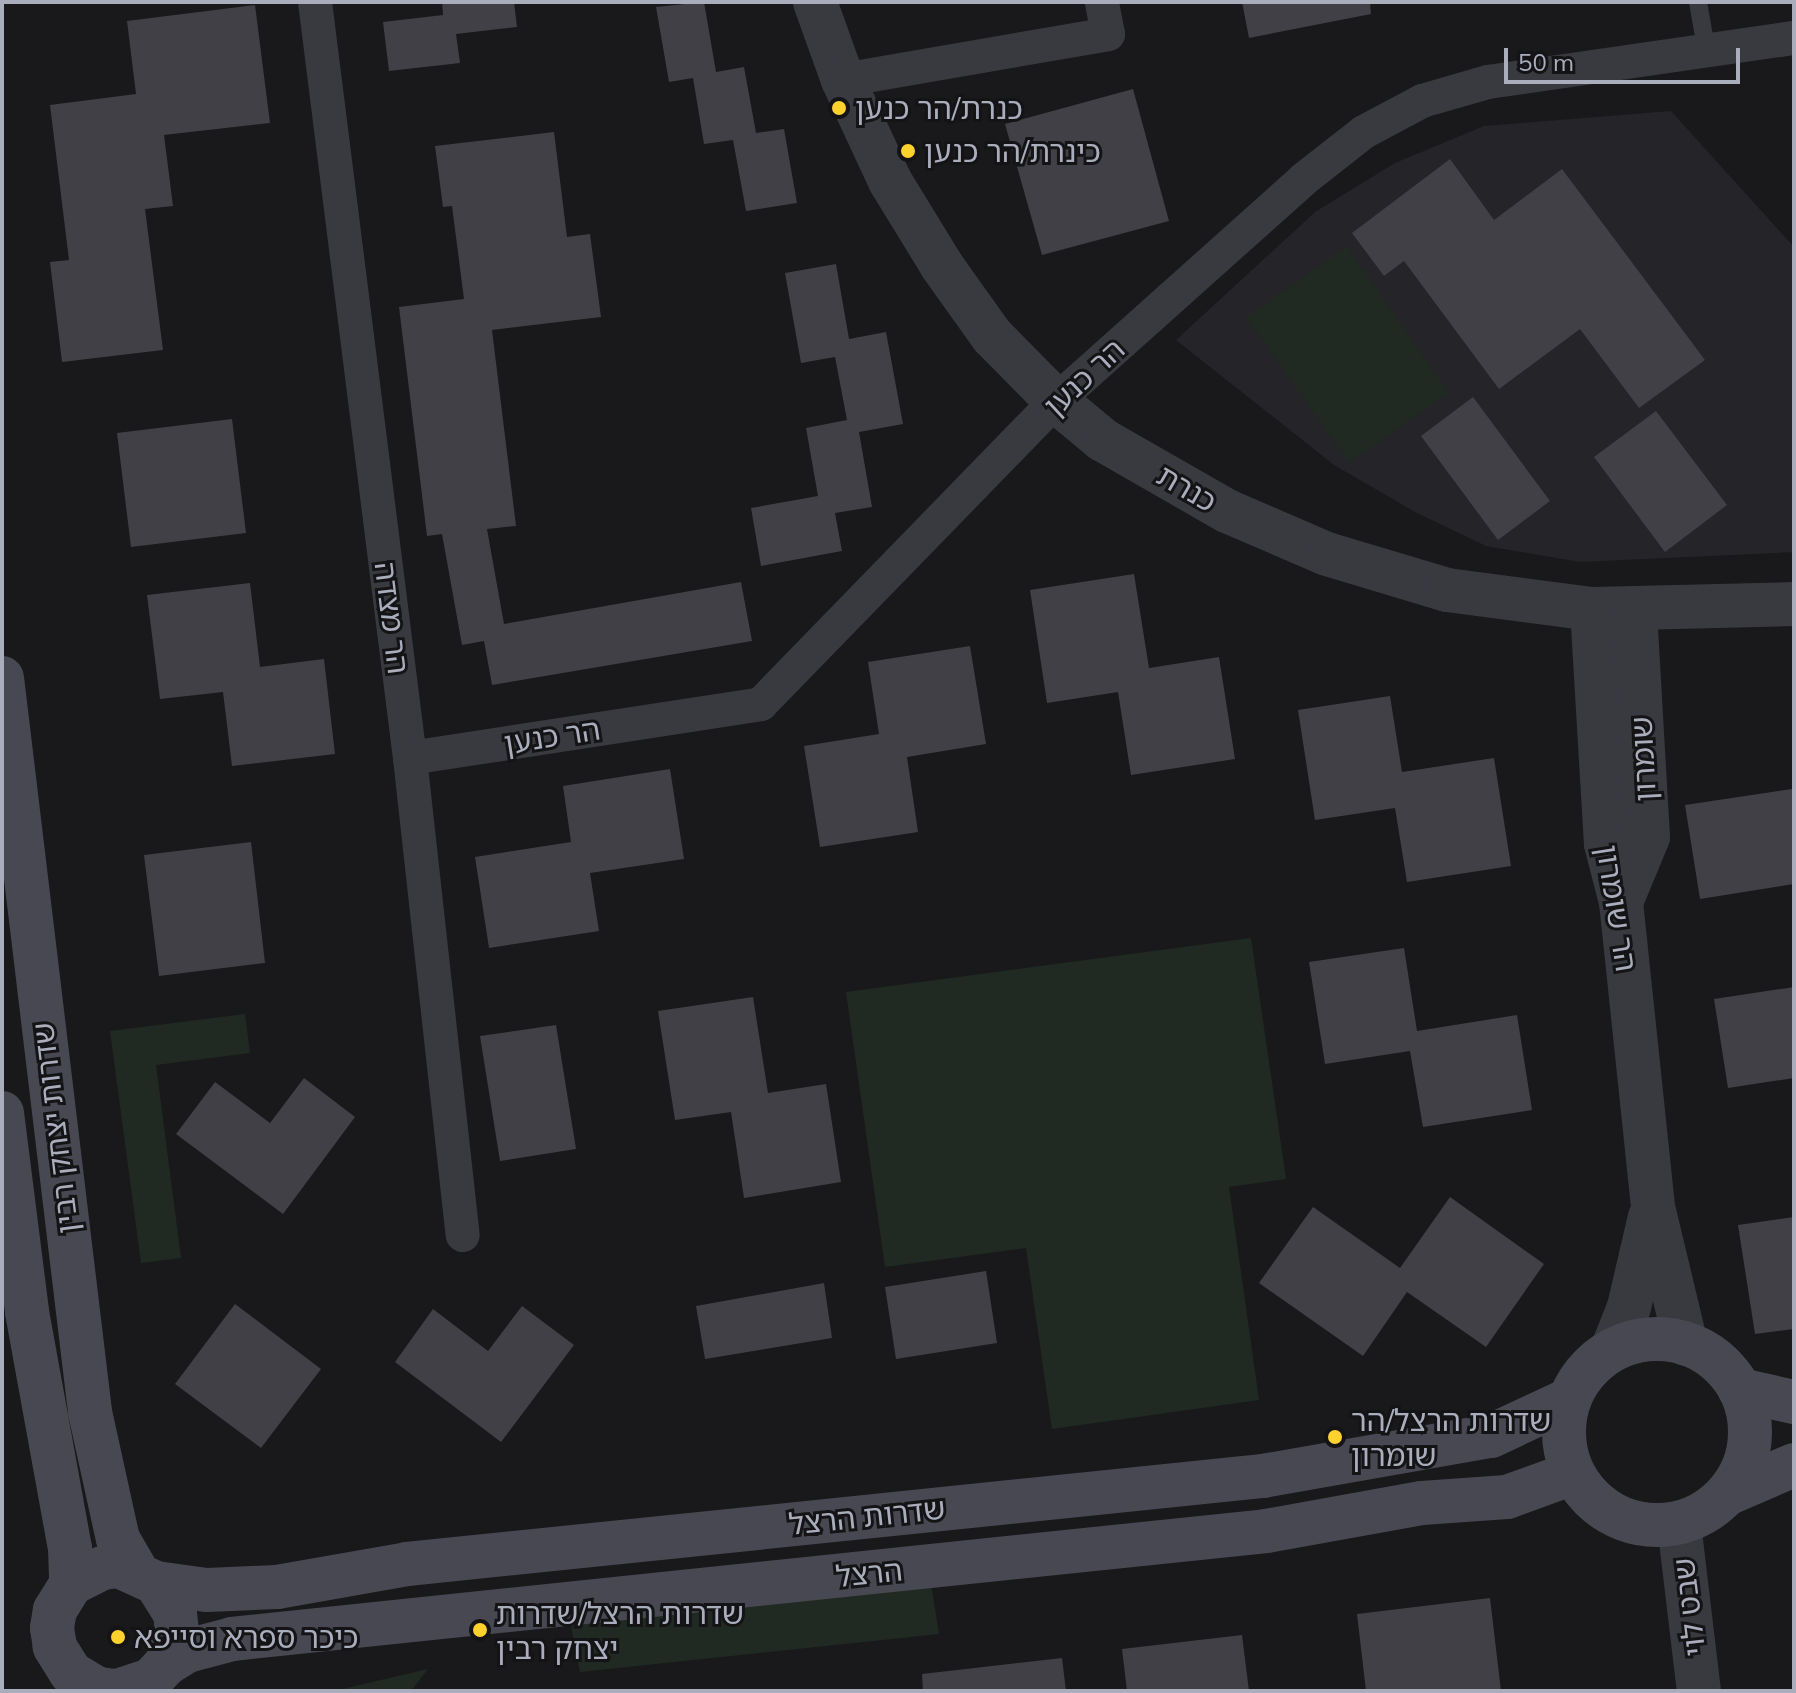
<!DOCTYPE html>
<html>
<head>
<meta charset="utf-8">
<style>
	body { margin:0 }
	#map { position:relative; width:1796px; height:1693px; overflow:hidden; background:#19191b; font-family:Mulish,"Noto Sans Hebrew",sans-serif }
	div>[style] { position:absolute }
	.built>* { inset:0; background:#252428 }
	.green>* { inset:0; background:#202a22 }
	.building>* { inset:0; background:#404046 }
	.service>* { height:18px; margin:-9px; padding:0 9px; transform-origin:9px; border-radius:9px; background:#393a40 }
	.minor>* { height:34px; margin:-17px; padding:0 17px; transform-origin:17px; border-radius:17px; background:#393a40 }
	.tertiary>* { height:44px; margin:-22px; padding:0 22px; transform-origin:22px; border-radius:22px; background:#393a40 }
	.secondary>* { height:44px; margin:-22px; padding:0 22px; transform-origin:22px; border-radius:22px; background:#474851 }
	.secondary>.ring { margin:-22px; padding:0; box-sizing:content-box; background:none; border:44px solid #474851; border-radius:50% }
	.dots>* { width:22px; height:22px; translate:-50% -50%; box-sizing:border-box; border:4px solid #141416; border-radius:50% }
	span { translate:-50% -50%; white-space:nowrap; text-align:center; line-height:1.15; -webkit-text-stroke:6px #141416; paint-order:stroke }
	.poi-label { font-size:30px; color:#aaadbc }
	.left { translate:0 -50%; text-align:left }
	.street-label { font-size:30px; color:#aaadbc }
	.frame { position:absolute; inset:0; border:4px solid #aaadbc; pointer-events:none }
	.scale { position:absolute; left:1504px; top:48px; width:236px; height:36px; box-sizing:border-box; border:4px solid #aaadbc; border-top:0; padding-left:10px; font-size:24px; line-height:28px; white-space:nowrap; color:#aaadbc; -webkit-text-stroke:6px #141416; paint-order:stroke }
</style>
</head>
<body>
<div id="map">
	<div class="built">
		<div style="clip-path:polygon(1671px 111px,1794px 247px,1794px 552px,1580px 562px,1486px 546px,1415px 512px,1334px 465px,1176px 340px,1315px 212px,1395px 163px,1484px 126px)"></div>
	</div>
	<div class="green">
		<div style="clip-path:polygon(1347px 246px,1449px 393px,1349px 463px,1246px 317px)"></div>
		<div style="clip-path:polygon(1251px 938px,1286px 1179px,1229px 1187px,1259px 1400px,1052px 1429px,1026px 1248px,885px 1267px,846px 992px)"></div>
		<div style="clip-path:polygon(245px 1014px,250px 1053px,156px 1065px,181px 1258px,141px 1263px,110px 1031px)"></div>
		<div style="clip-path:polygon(929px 1571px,939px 1634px,580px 1672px,569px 1615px)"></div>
		<div style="clip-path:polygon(428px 1669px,411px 1691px,334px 1691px)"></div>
	</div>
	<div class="building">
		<div style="clip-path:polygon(442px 2px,514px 2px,517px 27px,456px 34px,460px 63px,389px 71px,383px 22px,443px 15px)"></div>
		<div style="clip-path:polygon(704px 2px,716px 72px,744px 67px,756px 133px,784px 129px,797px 203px,746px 211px,733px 140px,704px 144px,693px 78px,669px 82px,656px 7px)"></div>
		<div style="clip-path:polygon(1242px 2px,1370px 2px,1371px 14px,1249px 38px)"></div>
		<div style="clip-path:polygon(255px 5px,270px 123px,164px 135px,173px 206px,145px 209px,163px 350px,62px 362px,50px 262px,69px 260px,50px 105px,136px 94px,127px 21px)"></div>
		<div style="clip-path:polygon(1133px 89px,1169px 221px,1042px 255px,1005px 124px)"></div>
		<div style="clip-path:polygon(554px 132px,567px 237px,590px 234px,601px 317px,492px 330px,516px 526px,487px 529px,504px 624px,741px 582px,752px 641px,492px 685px,484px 641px,462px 645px,442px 534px,427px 536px,399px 307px,464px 299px,452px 206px,443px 207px,435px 146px)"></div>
		<div style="clip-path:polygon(1450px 159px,1494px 220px,1562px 169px,1705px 360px,1639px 408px,1580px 329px,1499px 389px,1404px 261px,1384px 276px,1352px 233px)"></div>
		<div style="clip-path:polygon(836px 264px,849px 339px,886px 332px,903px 424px,859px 432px,872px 507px,835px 513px,842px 551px,761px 566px,751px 508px,818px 496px,806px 428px,847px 420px,835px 357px,801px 363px,785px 273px)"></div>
		<div style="clip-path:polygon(1473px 397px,1550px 501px,1498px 540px,1421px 436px)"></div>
		<div style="clip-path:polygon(1656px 411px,1727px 505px,1665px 552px,1594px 457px)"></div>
		<div style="clip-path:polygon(232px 419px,246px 533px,131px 547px,117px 433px)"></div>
		<div style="clip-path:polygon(1134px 574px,1149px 668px,1219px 657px,1235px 759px,1131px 775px,1118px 692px,1047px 703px,1030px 590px)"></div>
		<div style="clip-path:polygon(250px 583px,260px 667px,324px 659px,335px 754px,232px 766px,223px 692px,160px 699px,147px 595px)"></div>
		<div style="clip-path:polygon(970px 646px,986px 744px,907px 757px,918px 832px,820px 847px,804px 746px,879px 734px,868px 662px)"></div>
		<div style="clip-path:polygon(1390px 696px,1402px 772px,1494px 758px,1511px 866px,1407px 882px,1395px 808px,1315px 820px,1298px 710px)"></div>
		<div style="clip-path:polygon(670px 769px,684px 859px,590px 873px,599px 931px,489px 948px,475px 857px,571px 842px,563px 786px)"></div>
		<div style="clip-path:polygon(1792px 789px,1794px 884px,1700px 899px,1685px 805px)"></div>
		<div style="clip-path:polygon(251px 842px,265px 963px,159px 976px,144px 855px)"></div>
		<div style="clip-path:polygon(1404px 948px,1417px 1031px,1517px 1015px,1532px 1110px,1423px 1127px,1410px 1051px,1325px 1064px,1309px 962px)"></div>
		<div style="clip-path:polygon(1794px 987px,1794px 1078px,1728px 1088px,1714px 999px)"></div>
		<div style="clip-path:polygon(753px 997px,768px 1093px,826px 1084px,841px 1182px,744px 1198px,731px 1112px,675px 1120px,658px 1011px)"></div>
		<div style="clip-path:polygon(556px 1025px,576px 1149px,500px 1161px,480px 1036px)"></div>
		<div style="clip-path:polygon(304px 1078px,355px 1117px,283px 1214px,176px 1134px,215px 1082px,270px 1123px)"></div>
		<div style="clip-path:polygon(1450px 1197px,1544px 1264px,1486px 1347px,1407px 1292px,1363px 1356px,1259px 1283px,1313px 1207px,1400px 1268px)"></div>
		<div style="clip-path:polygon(1794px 1217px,1794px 1329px,1755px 1334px,1738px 1225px)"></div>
		<div style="clip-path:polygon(986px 1271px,997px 1343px,896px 1359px,885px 1287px)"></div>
		<div style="clip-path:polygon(824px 1283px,832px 1338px,705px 1359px,696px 1306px)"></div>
		<div style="clip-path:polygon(235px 1304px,321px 1369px,261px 1448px,175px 1384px)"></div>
		<div style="clip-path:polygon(522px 1306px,574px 1345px,501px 1442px,395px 1362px,433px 1309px,488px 1351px)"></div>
		<div style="clip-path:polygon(1490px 1598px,1501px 1691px,1366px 1691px,1357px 1614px)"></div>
		<div style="clip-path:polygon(1242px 1635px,1249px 1691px,1127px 1691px,1122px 1649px)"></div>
		<div style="clip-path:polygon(1062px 1658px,1066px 1691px,923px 1691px,922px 1674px)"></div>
	</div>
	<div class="service">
		<div style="left:1698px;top:2px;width:47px;rotate:80.1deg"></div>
	</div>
	<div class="minor">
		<div style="left:315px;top:2px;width:762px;rotate:82.84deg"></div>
		<div style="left:410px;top:758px;width:480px;rotate:83.7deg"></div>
		<div style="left:843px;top:80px;width:269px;rotate:-9.8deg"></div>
		<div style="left:1108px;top:34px;width:33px;rotate:-101deg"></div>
		<div style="left:410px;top:758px;width:355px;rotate:-8.7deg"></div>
		<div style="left:761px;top:704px;width:423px;rotate:-45.8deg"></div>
		<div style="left:1056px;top:401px;width:333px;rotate:-41.8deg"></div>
		<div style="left:1304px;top:179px;width:76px;rotate:-38.1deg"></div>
		<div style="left:1364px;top:132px;width:66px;rotate:-28.1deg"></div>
		<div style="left:1422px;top:101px;width:69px;rotate:-16.1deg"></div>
		<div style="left:1488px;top:82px;width:309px;rotate:-8.2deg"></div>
	</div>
	<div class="tertiary">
		<div style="left:815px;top:2px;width:83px;rotate:70.3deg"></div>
		<div style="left:843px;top:80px;width:111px;rotate:65deg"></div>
		<div style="left:890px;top:181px;width:100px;rotate:58.5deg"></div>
		<div style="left:942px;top:266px;width:86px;rotate:54.5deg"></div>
		<div style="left:992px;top:336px;width:91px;rotate:45.4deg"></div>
		<div style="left:1056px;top:401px;width:61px;rotate:39.7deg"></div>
		<div style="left:1103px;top:440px;width:143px;rotate:29.8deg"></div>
		<div style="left:1227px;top:511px;width:109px;rotate:23.3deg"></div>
		<div style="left:1327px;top:554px;width:125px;rotate:16.7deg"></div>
		<div style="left:1447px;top:590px;width:146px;rotate:7.5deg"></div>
		<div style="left:1592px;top:609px;width:202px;rotate:-1.4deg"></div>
		<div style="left:1592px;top:609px;width:235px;rotate:86.6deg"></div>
		<div style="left:1606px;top:844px;width:60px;rotate:75.5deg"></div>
		<div style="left:1621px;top:902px;width:307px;rotate:84deg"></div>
		<div style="left:1653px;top:1207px;width:141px;rotate:76.5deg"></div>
		<div style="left:1621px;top:902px;width:70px;rotate:-67.4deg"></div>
		<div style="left:1648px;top:837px;width:227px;rotate:-93.3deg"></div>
		<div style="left:1612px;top:1350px;width:46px;rotate:-68.4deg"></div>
		<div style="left:1629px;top:1307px;width:92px;rotate:-76.9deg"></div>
		<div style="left:1679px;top:1524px;width:168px;rotate:83.2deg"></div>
	</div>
	<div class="secondary">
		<div style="left:2px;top:678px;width:739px;rotate:83.16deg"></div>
		<div style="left:90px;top:1412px;width:130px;rotate:77.6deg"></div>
		<div style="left:118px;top:1539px;width:36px;rotate:60deg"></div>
		<div style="left:2px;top:1113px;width:201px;rotate:82.8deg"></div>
		<div style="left:27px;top:1312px;width:240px;rotate:79.7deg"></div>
		<div style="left:70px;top:1548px;width:36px;rotate:88deg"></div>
		<div class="ring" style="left:1564px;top:1339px;width:142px;height:142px"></div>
		<div style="left:1740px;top:1390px;width:55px;rotate:12.5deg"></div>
		<div style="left:1729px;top:1493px;width:71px;rotate:-23.3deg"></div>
		<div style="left:156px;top:1583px;width:51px;rotate:7.8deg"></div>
		<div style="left:207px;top:1590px;width:70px;rotate:-2.5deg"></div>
		<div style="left:277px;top:1587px;width:132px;rotate:-10deg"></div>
		<div style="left:407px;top:1564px;width:861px;rotate:-5.87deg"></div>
		<div style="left:1263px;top:1476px;width:231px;rotate:-10deg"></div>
		<div style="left:1491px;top:1436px;width:87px;rotate:-25.1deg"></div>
		<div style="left:166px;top:1664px;width:25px;rotate:-32deg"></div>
		<div style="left:187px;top:1651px;width:47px;rotate:-14.9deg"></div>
		<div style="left:232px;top:1639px;width:1040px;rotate:-5.96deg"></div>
		<div style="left:1266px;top:1531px;width:158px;rotate:-10.2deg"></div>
		<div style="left:1422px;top:1503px;width:85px;rotate:-4deg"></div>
		<div style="left:1507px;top:1497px;width:70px;rotate:-20deg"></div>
		<div style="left:115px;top:1691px;width:17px;rotate:-173deg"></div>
		<div style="left:98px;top:1689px;width:31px;rotate:-149deg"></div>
		<div style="left:71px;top:1673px;width:31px;rotate:-122deg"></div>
		<div style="left:55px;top:1647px;width:19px;rotate:-99deg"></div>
		<div style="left:52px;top:1628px;width:18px;rotate:-81deg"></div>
		<div style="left:55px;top:1610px;width:31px;rotate:-58deg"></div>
		<div style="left:71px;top:1584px;width:35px;rotate:-27deg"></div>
		<div style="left:102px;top:1568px;width:17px;rotate:-7deg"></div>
		<div style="left:119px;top:1566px;width:41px;rotate:24.7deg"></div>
		<div style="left:156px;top:1583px;width:36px;rotate:58deg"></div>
		<div style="left:175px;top:1613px;width:18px;rotate:84deg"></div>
		<div style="left:177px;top:1631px;width:35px;rotate:108deg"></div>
		<div style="left:166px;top:1664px;width:22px;rotate:133deg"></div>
		<div style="left:151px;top:1680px;width:36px;rotate:162deg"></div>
	</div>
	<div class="dots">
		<div style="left:839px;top:108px;background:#ffd12d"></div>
		<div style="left:908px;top:151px;background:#ffd12d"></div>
		<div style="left:1335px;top:1437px;background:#ffd12d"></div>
		<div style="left:480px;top:1630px;background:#ffd12d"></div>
		<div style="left:118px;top:1637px;background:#ffd12d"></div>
	</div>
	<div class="poi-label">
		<span class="left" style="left:855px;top:108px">כנרת/הר כנען</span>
		<span class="left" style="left:924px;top:151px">כינרת/הר כנען</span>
		<span class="left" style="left:1351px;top:1437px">שדרות הרצל/הר<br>שומרון</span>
		<span class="left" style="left:496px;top:1630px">שדרות הרצל/שדרות<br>יצחק רבין</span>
		<span class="left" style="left:134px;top:1637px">כיכר ספרא וסייפא</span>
	</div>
	<div class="street-label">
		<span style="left:1084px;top:377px;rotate:-43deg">הר כנען</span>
		<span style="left:1187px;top:488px;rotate:30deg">כנרת</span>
		<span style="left:392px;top:618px;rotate:83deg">הר מצדה</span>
		<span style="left:552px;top:736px;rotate:-9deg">הר כנען</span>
		<span style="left:1643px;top:759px;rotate:-93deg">שומרון</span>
		<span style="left:1617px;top:908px;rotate:81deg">הר שומרון</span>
		<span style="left:55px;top:1128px;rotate:-97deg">שדרות יצחק רבין</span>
		<span style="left:867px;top:1516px;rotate:-6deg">שדרות הרצל</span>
		<span style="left:869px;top:1573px;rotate:-6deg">הרצל</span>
		<span style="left:1689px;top:1607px;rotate:-97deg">שבט לוי</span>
	</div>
	<div class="frame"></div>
	<div class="scale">50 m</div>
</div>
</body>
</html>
